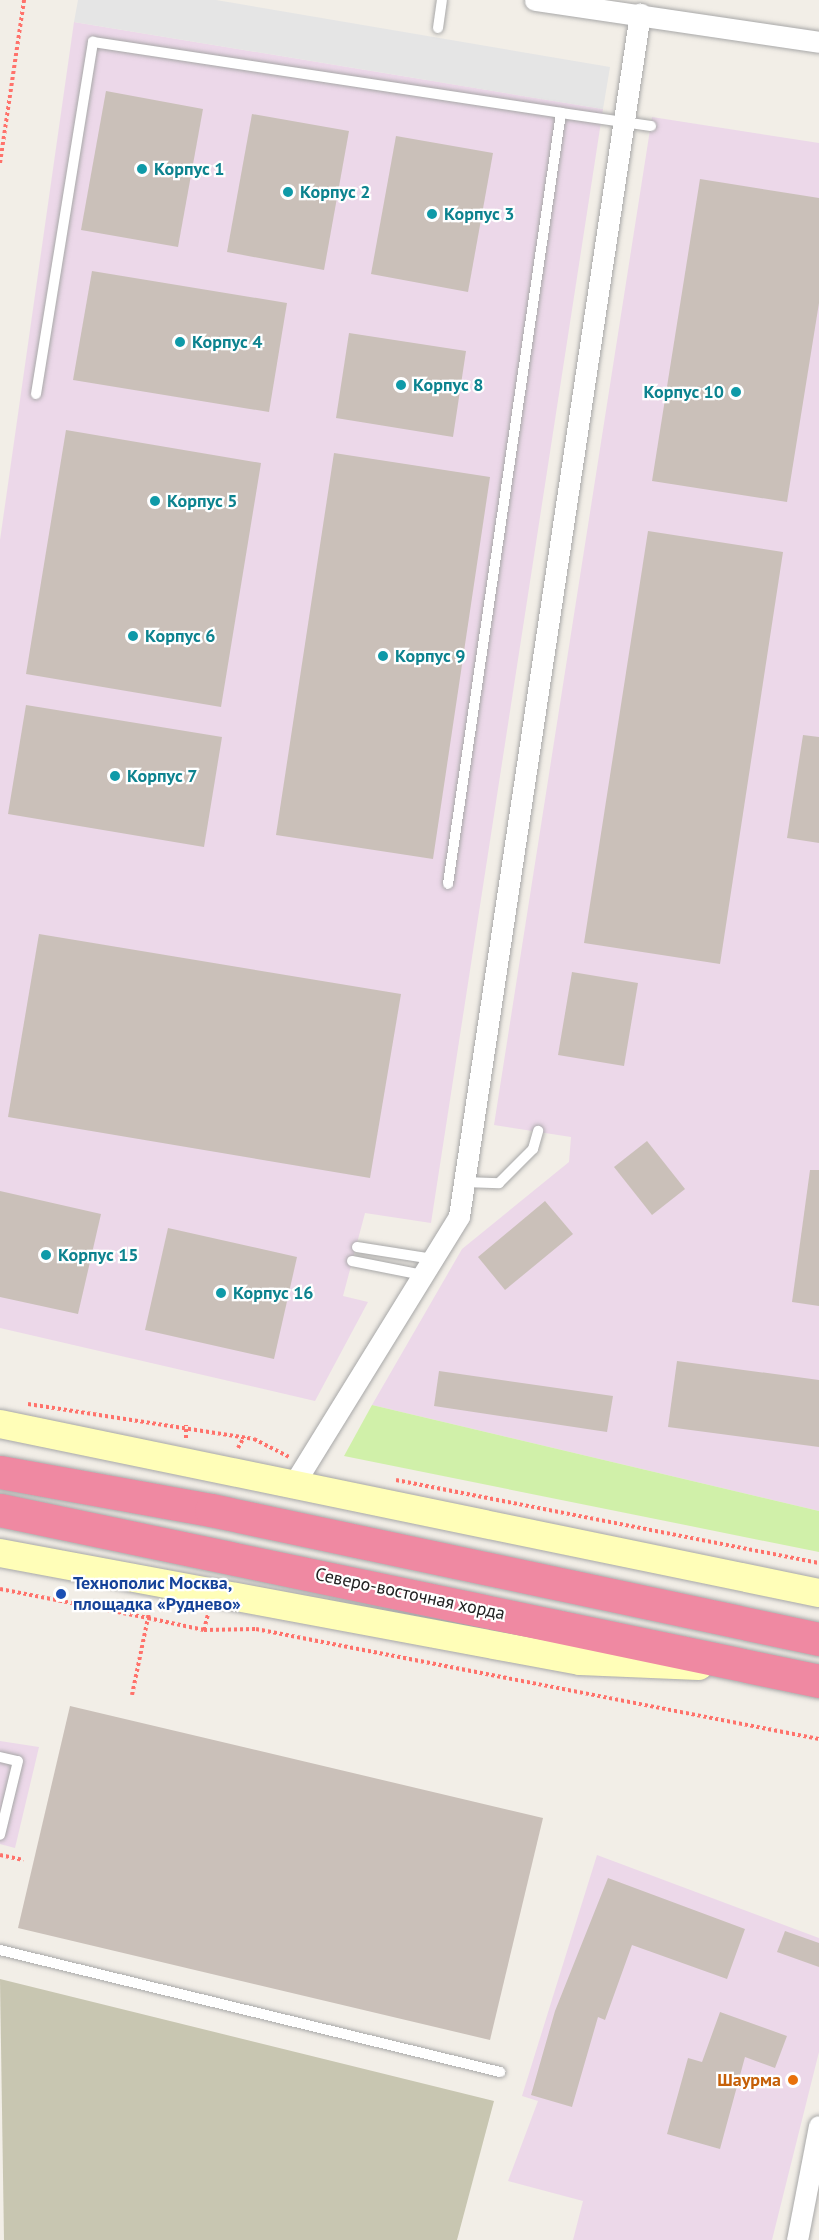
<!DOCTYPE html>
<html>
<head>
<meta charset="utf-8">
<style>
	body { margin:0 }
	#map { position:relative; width:819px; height:2240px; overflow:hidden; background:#f2eee7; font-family:"PT Sans",sans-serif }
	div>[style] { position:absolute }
	.industrial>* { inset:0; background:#ecd8e9 }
	.construction>* { inset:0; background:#c8c6b1 }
	.grass>* { inset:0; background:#d0f0a9 }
	.parking>* { inset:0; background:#e5e5e5 }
	.building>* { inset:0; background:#cac0b9 }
	.path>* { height:4px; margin-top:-2px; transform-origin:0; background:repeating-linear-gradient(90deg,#ff726b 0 3px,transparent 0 6px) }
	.roads { filter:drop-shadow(0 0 2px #a8a8a8) drop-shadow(0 0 2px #a8a8a8) }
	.lane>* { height:10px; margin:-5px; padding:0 5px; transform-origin:5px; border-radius:5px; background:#fff }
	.street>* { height:21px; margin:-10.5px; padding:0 10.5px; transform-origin:10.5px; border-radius:10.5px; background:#fff }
	.secondary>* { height:28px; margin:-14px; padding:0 14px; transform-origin:14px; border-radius:14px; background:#fffeb8 }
	.highway>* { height:33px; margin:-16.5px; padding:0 16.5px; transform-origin:16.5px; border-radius:16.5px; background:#ef89a2 }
	.dots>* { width:16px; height:16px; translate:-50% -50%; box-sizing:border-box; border:3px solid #fff; border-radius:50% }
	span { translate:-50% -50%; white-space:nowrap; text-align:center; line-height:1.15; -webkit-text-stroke:4.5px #fff; paint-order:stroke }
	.culture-label { font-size:18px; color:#0d838f; font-weight:700 }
	.left { translate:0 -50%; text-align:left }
	.right { translate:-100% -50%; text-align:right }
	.transit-label { font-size:18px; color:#164399; font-weight:700 }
	.street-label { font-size:18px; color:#212121 }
	.food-label { font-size:18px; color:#c56008; font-weight:700 }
</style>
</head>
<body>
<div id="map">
	<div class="industrial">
		<div style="clip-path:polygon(74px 22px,603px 109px,431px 1223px,365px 1213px,343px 1296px,368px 1302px,315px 1401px,0 1328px,0 540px)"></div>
		<div style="clip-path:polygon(652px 117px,819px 143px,819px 1511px,372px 1405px,462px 1249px,569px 1162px,571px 1137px,494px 1125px)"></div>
		<div style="clip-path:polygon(0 1741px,39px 1747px,15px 1848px,0 1844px)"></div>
		<div style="clip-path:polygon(597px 1855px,819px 1938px,819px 2052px,772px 2240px,573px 2240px,583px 2201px,508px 2181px,538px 2101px,522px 2096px)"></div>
	</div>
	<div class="construction">
		<div style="clip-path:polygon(0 1979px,494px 2101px,457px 2240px,4px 2240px)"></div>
	</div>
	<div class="grass">
		<div style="clip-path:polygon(372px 1405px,819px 1511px,819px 1552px,344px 1456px)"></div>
	</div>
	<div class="parking">
		<div style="clip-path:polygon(78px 0,216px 0,610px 67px,603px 109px,74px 22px)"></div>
	</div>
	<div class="building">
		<div style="clip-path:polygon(106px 91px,203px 109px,178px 247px,81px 230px)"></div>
		<div style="clip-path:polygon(252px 114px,349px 131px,324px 270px,227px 252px)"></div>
		<div style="clip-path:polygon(396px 136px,493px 153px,468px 292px,371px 274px)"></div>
		<div style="clip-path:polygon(700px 179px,819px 198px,819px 303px,787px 502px,652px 481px)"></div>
		<div style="clip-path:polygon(92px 271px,287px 303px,269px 412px,73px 380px)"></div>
		<div style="clip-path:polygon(349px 333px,466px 351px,453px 437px,336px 418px)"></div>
		<div style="clip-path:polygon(66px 430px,261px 463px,221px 707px,26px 674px)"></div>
		<div style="clip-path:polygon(334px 453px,490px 477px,433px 859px,276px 835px)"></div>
		<div style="clip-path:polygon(648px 531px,783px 552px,720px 964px,584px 943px)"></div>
		<div style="clip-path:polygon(26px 705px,222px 737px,204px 847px,8px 814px)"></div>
		<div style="clip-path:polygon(803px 735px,819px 737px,819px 843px,787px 838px)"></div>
		<div style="clip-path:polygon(39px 934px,401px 994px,370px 1178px,8px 1117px)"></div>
		<div style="clip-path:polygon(572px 972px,638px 983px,624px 1066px,558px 1055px)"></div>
		<div style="clip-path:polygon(647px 1141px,685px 1189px,652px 1215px,614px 1167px)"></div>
		<div style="clip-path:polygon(810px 1170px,819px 1170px,819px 1306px,792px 1302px)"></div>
		<div style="clip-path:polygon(0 1191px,101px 1214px,78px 1314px,0 1297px)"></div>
		<div style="clip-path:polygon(545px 1201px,573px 1234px,505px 1290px,478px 1257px)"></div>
		<div style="clip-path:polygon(168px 1228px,297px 1257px,274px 1359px,145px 1330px)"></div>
		<div style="clip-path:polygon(677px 1361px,819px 1380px,819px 1447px,668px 1427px)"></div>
		<div style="clip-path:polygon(439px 1371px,613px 1396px,607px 1432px,434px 1406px)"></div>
		<div style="clip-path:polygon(70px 1706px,543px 1818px,490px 2040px,18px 1928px)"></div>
		<div style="clip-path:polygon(608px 1878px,745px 1929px,727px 1979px,632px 1945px,605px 2020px,598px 2017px,572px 2107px,531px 2095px,555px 2011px)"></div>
		<div style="clip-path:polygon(785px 1931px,819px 1943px,819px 1967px,777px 1952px)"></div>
		<div style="clip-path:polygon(720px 2012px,787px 2036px,775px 2068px,745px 2057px,720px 2149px,667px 2134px,688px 2058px,702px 2062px)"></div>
	</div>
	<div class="path">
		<div style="left:0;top:163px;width:165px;rotate:-81.6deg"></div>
		<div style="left:28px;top:1404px;width:229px;rotate:8.8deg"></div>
		<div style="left:254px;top:1439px;width:39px;rotate:27deg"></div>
		<div style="left:186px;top:1438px;width:13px;rotate:-90deg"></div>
		<div style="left:238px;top:1448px;width:13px;rotate:-61deg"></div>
		<div style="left:396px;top:1480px;width:431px;rotate:11.1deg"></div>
		<div style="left:0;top:1589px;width:151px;rotate:11.1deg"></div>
		<div style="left:148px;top:1618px;width:14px;rotate:-82deg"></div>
		<div style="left:204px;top:1630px;width:16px;rotate:-76deg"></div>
		<div style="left:132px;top:1695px;width:79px;rotate:-78.3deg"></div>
		<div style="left:148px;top:1618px;width:57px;rotate:12.1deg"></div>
		<div style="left:204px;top:1630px;width:52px;rotate:-1.1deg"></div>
		<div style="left:256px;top:1629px;width:574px;rotate:11.06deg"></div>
		<div style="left:0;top:1855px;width:24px;rotate:12deg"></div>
	</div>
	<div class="roads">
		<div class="lane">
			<div style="left:438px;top:28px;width:28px;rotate:-82deg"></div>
			<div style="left:561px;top:113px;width:91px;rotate:8.2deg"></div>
			<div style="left:36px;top:394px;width:357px;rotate:-80.8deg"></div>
			<div style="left:93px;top:42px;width:473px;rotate:8.6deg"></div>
			<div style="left:561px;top:113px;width:779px;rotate:98.34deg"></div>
			<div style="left:464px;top:1182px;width:35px;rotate:2deg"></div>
			<div style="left:499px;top:1183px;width:48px;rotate:-45deg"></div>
			<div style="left:533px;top:1149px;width:19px;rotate:-74deg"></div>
			<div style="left:357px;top:1247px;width:77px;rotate:9deg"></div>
			<div style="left:352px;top:1261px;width:72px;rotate:11.2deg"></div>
			<div style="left:0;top:1757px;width:18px;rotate:13deg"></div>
			<div style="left:18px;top:1761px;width:76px;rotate:103.7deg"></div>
			<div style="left:0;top:1950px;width:515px;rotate:13.71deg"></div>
		</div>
		<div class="street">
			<div style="left:535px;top:0;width:287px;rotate:8.4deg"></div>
			<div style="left:295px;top:1482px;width:312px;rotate:-58.3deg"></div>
			<div style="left:459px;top:1216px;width:1216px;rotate:-81.44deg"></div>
			<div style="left:797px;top:2240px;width:116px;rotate:-79.1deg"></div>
		</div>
		<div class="secondary">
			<div style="left:0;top:1424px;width:836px;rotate:11.66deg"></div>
			<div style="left:0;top:1553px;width:590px;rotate:10.55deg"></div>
			<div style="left:580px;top:1661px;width:119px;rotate:2.4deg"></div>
		</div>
		<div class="highway">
			<div style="left:0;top:1472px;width:214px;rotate:10.2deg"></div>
			<div style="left:211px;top:1510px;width:622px;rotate:11.98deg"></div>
			<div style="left:0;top:1510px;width:837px;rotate:11.79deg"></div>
		</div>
	</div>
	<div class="dots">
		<div style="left:142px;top:169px;background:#0f9aa8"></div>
		<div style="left:288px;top:192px;background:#0f9aa8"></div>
		<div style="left:432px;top:214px;background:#0f9aa8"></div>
		<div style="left:180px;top:342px;background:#0f9aa8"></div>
		<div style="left:401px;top:385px;background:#0f9aa8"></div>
		<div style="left:736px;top:392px;background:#0f9aa8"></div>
		<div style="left:155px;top:501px;background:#0f9aa8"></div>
		<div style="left:133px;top:636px;background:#0f9aa8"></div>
		<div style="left:383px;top:656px;background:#0f9aa8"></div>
		<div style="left:115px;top:776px;background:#0f9aa8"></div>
		<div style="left:46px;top:1255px;background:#0f9aa8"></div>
		<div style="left:221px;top:1293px;background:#0f9aa8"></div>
		<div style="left:61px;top:1594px;background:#1a4fb4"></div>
		<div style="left:793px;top:2080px;background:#e8710a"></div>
	</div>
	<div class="culture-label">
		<span class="left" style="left:154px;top:169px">Корпус 1</span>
		<span class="left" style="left:300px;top:192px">Корпус 2</span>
		<span class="left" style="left:444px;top:214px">Корпус 3</span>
		<span class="left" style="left:192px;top:342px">Корпус 4</span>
		<span class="left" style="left:413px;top:385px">Корпус 8</span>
		<span class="right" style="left:724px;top:392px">Корпус 10</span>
		<span class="left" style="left:167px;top:501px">Корпус 5</span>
		<span class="left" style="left:145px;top:636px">Корпус 6</span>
		<span class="left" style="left:395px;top:656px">Корпус 9</span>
		<span class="left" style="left:127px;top:776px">Корпус 7</span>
		<span class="left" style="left:58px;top:1255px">Корпус 15</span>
		<span class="left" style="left:233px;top:1293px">Корпус 16</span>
	</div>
	<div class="transit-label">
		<span class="left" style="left:73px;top:1594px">Технополис Москва,<br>площадка «Руднево»</span>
	</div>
	<div class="street-label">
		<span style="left:410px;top:1594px;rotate:12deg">Северо-восточная хорда</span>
	</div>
	<div class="food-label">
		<span class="right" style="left:781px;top:2080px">Шаурма</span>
	</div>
</div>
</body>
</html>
